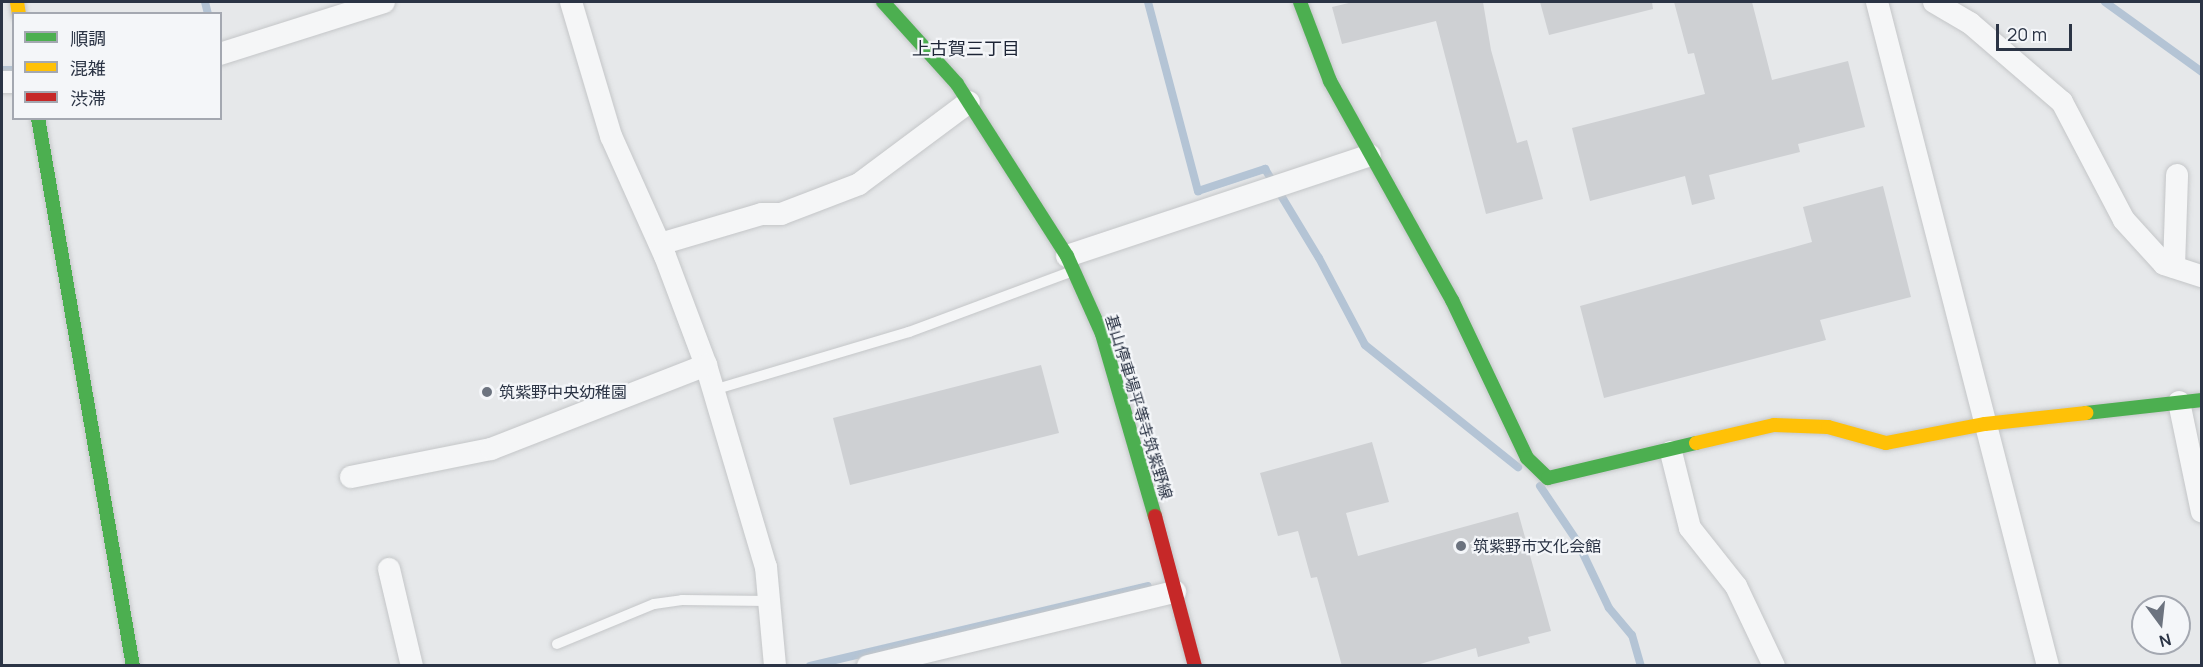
<!DOCTYPE html>
<html>
<head>
<meta charset="utf-8">
<style>
	body { margin:0 }
	#map { position:relative; width:2203px; height:667px; overflow:hidden; background:#e6e8ea; font-family:Manrope,"Noto Sans JP",sans-serif }
	div>[style] { position:absolute }
	.stream>* { height:8px; margin:-4px; padding:0 4px; transform-origin:4px; border-radius:4px; background:#b4c4d5 }
	.building>* { inset:0; background:#ced0d3 }
	.roads { filter:drop-shadow(0 0 2px #c4c6c8) drop-shadow(0 0 2px #c4c6c8) }
	.lane>* { height:10px; margin:-5px; padding:0 5px; transform-origin:5px; border-radius:5px; background:#f5f6f7 }
	.street>* { height:22px; margin:-11px; padding:0 11px; transform-origin:11px; border-radius:11px; background:#f5f6f7 }
	.fast>* { height:14px; margin:-7px; padding:0 7px; transform-origin:7px; border-radius:7px; background:#4caf50 }
	.slow>* { height:14px; margin:-7px; padding:0 7px; transform-origin:7px; border-radius:7px; background:#ffc107 }
	.jam>* { height:14px; margin:-7px; padding:0 7px; transform-origin:7px; border-radius:7px; background:#c62828 }
	.dots>* { width:16px; height:16px; translate:-50% -50%; box-sizing:border-box; border:3px solid #f4f6f9; border-radius:50% }
	span { translate:-50% -50%; white-space:nowrap; text-align:center; line-height:1.15; -webkit-text-stroke:4.5px #f4f6f9; paint-order:stroke }
	.poi-label { font-size:16px; color:#2b3445 }
	.left { translate:0 -50%; text-align:left }
	.street-label { font-size:16px; color:#2b3445 }
	.neighbourhood-label { font-size:18px; color:#1d2536 }
	.frame { position:absolute; inset:0; border:3px solid #2b3445; pointer-events:none }
	.legend { position:absolute; left:12px; top:12px; width:210px; height:108px; box-sizing:border-box; background:#f4f6f9; border:2px solid #a4a8b1; margin:0; padding:8px 10px; list-style:none; font-size:18px; color:#2b3445 }
	.legend li { display:flex; align-items:center; gap:12px; height:30px }
	.legend b { width:30px; border:2px solid #a4a8b1 }
	.north { position:absolute; left:2131px; top:595px; width:60px; height:60px; box-sizing:border-box; background:#f4f6f9; border:2px solid #a4a8b1; border-radius:50%; rotate:165deg; font-size:16px; font-weight:700; line-height:24px; text-align:center; color:#2b3445 }
	.north::after { content:''; display:block; margin:auto; width:21px; height:27px; background:#6c737f; clip-path:polygon(50% 0,100% 100%,50% 72%,0 100%) }
	.scale { position:absolute; left:1996px; top:24px; width:76px; height:27px; box-sizing:border-box; border:3px solid #2b3445; border-top:0; padding-left:8px; font-size:18px; line-height:21px; white-space:nowrap; color:#2b3445; -webkit-text-stroke:4px #f4f6f9; paint-order:stroke }
</style>
</head>
<body>
<div id="map">
	<div class="stream">
		<div style="left:205px;top:2px;width:12px;rotate:76deg"></div>
		<div style="left:1148px;top:2px;width:196px;rotate:75.2deg"></div>
		<div style="left:1198px;top:191px;width:71px;rotate:-18.2deg"></div>
		<div style="left:1265px;top:169px;width:104px;rotate:58.8deg"></div>
		<div style="left:1319px;top:258px;width:98px;rotate:62.1deg"></div>
		<div style="left:1365px;top:345px;width:196px;rotate:38.6deg"></div>
		<div style="left:2105px;top:2px;width:120px;rotate:35.8deg"></div>
		<div style="left:2px;top:70px;width:10px"></div>
		<div style="left:1540px;top:486px;width:66px;rotate:56.1deg"></div>
		<div style="left:1577px;top:541px;width:74px;rotate:64.5deg"></div>
		<div style="left:1609px;top:608px;width:35px;rotate:50deg"></div>
		<div style="left:1632px;top:635px;width:32px;rotate:74deg"></div>
		<div style="left:810px;top:666px;width:347px;rotate:-13.3deg"></div>
	</div>
	<div class="building">
		<div style="clip-path:polygon(1353px 2px,1483px 2px,1491px 50px,1517px 143px,1527px 140px,1543px 199px,1486px 214px,1436px 21px,1342px 44px,1332px 7px)"></div>
		<div style="clip-path:polygon(1540px 2px,1652px 2px,1653px 9px,1549px 35px)"></div>
		<div style="clip-path:polygon(1674px 2px,1752px 2px,1772px 80px,1848px 61px,1865px 127px,1798px 144px,1800px 152px,1709px 175px,1715px 199px,1692px 205px,1685px 176px,1590px 201px,1572px 128px,1705px 94px,1694px 53px,1688px 54px)"></div>
		<div style="clip-path:polygon(1883px 186px,1911px 297px,1820px 320px,1826px 340px,1604px 398px,1580px 306px,1812px 242px,1803px 207px)"></div>
		<div style="clip-path:polygon(1041px 365px,1059px 433px,850px 485px,833px 418px)"></div>
		<div style="clip-path:polygon(1372px 442px,1389px 502px,1346px 513px,1358px 556px,1518px 512px,1551px 631px,1528px 637px,1530px 643px,1478px 657px,1476px 648px,1413px 666px,1342px 666px,1317px 577px,1311px 578px,1298px 531px,1278px 536px,1260px 473px)"></div>
	</div>
	<div class="roads">
		<div class="lane">
			<div style="left:713px;top:390px;width:204px;rotate:-16.5deg"></div>
			<div style="left:909px;top:332px;width:172px;rotate:-20.4deg"></div>
			<div style="left:557px;top:644px;width:105px;rotate:-22.4deg"></div>
			<div style="left:654px;top:604px;width:28px;rotate:-8deg"></div>
			<div style="left:682px;top:600px;width:87px;rotate:0.7deg"></div>
		</div>
		<div class="street">
			<div style="left:571px;top:2px;width:140px;rotate:73.4deg"></div>
			<div style="left:611px;top:136px;width:132px;rotate:65.8deg"></div>
			<div style="left:665px;top:256px;width:116px;rotate:69.4deg"></div>
			<div style="left:706px;top:365px;width:211px;rotate:73.5deg"></div>
			<div style="left:766px;top:567px;width:99px;rotate:84.8deg"></div>
			<div style="left:1877px;top:2px;width:686px;rotate:75.56deg"></div>
			<div style="left:1934px;top:2px;width:42px;rotate:30.3deg"></div>
			<div style="left:1970px;top:23px;width:121px;rotate:40.7deg"></div>
			<div style="left:2062px;top:102px;width:133px;rotate:62.3deg"></div>
			<div style="left:2124px;top:220px;width:59px;rotate:47.7deg"></div>
			<div style="left:2164px;top:264px;width:40px;rotate:18deg"></div>
			<div style="left:220px;top:54px;width:172px;rotate:-17.6deg"></div>
			<div style="left:2px;top:82px;width:12px"></div>
			<div style="left:660px;top:244px;width:106px;rotate:-16.4deg"></div>
			<div style="left:762px;top:214px;width:19px"></div>
			<div style="left:781px;top:214px;width:84px;rotate:-21deg"></div>
			<div style="left:859px;top:184px;width:137px;rotate:-36.7deg"></div>
			<div style="left:1067px;top:256px;width:319px;rotate:-18.4deg"></div>
			<div style="left:2174px;top:267px;width:92px;rotate:-88.1deg"></div>
			<div style="left:2179px;top:402px;width:112px;rotate:78.2deg"></div>
			<div style="left:1671px;top:452px;width:78px;rotate:76deg"></div>
			<div style="left:1690px;top:528px;width:74px;rotate:51.6deg"></div>
			<div style="left:1736px;top:586px;width:89px;rotate:64.6deg"></div>
			<div style="left:351px;top:477px;width:143px;rotate:-11.3deg"></div>
			<div style="left:491px;top:449px;width:231px;rotate:-21.3deg"></div>
			<div style="left:389px;top:569px;width:100px;rotate:76.7deg"></div>
			<div style="left:868px;top:666px;width:316px;rotate:-13.6deg"></div>
		</div>
		<div class="fast">
			<div style="left:883px;top:2px;width:110px;rotate:47.9deg"></div>
			<div style="left:957px;top:84px;width:204px;rotate:57.4deg"></div>
			<div style="left:1067px;top:256px;width:85px;rotate:65.8deg"></div>
			<div style="left:1102px;top:334px;width:190px;rotate:73.8deg"></div>
			<div style="left:1300px;top:2px;width:85px;rotate:69.2deg"></div>
			<div style="left:1330px;top:81px;width:251px;rotate:60.9deg"></div>
			<div style="left:1452px;top:300px;width:175px;rotate:64.6deg"></div>
			<div style="left:1527px;top:458px;width:29px;rotate:44deg"></div>
			<div style="left:1548px;top:478px;width:152px;rotate:-13.3deg"></div>
			<div style="left:38px;top:118px;width:556px;rotate:80.17deg"></div>
			<div style="left:2086px;top:413px;width:117px;rotate:-6.4deg"></div>
		</div>
		<div class="slow">
			<div style="left:17px;top:2px;width:12px;rotate:81deg"></div>
			<div style="left:1696px;top:443px;width:80px;rotate:-13deg"></div>
			<div style="left:1774px;top:425px;width:54px;rotate:2.1deg"></div>
			<div style="left:1828px;top:427px;width:60px;rotate:15.4deg"></div>
			<div style="left:1886px;top:443px;width:101px;rotate:-10.9deg"></div>
			<div style="left:1985px;top:424px;width:102px;rotate:-6.2deg"></div>
		</div>
		<div class="jam">
			<div style="left:1155px;top:516px;width:155px;rotate:75.1deg"></div>
		</div>
	</div>
	<div class="dots">
		<div style="left:487px;top:392px;background:#6c737f"></div>
		<div style="left:1461px;top:546px;background:#6c737f"></div>
	</div>
	<div class="poi-label">
		<span class="left" style="left:499px;top:392px">筑紫野中央幼稚園</span>
		<span class="left" style="left:1473px;top:546px">筑紫野市文化会館</span>
	</div>
	<div class="street-label">
		<span style="left:1139px;top:407px;rotate:73deg">基山停車場平等寺筑紫野線</span>
	</div>
	<div class="neighbourhood-label">
		<span style="left:966px;top:48px">上古賀三丁目</span>
	</div>
	<div class="frame"></div>
	<ul class="legend">
	<li><b style="height:8px;background:#4caf50"></b>順調</li>
	<li><b style="height:8px;background:#ffc107"></b>混雑</li>
	<li><b style="height:8px;background:#c62828"></b>渋滞</li>
	</ul>
	<div class="north">N</div>
	<div class="scale">20 m</div>
</div>
</body>
</html>
